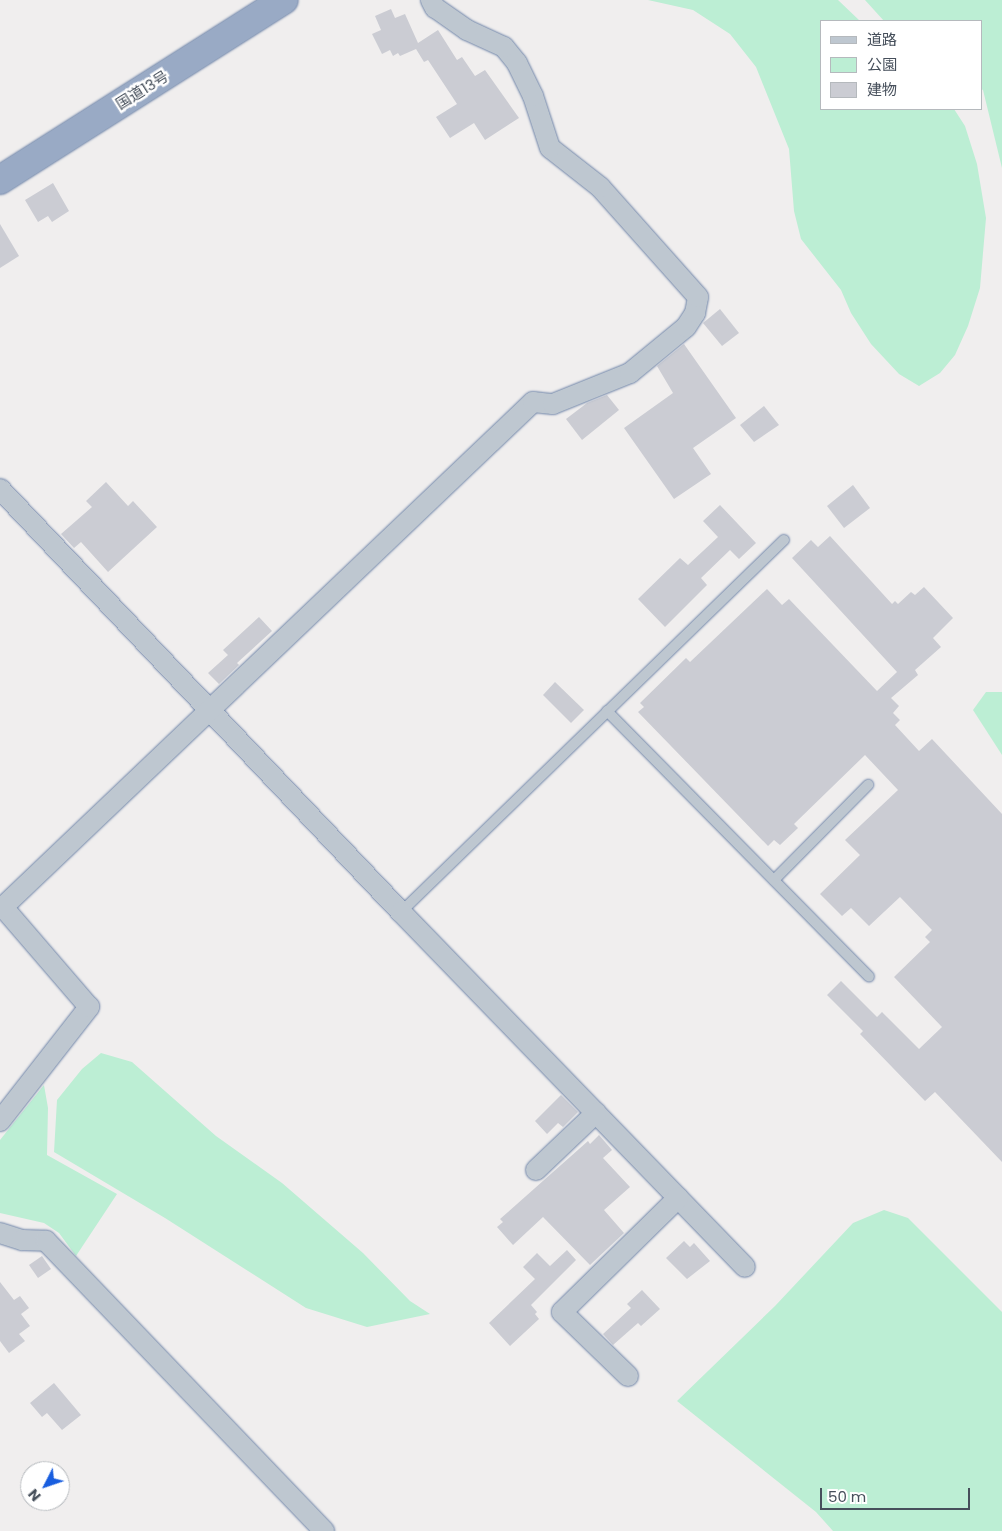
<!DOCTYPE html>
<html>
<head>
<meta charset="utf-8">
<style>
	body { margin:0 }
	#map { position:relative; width:1002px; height:1531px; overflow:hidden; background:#f0eeee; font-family:Poppins,"Noto Sans JP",sans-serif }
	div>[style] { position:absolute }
	.green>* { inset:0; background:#bceed4 }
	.building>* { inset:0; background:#cbccd3 }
	.roads { filter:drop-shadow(0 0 1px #7186a9) drop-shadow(0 0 1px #7186a9) }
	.service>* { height:10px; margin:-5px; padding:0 5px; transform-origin:5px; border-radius:5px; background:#bec7d0 }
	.minor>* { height:20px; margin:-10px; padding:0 10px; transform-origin:10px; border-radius:10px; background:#bec7d0 }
	.trunk>* { height:28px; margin:-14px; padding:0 14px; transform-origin:14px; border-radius:14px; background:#99aac5 }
	span { translate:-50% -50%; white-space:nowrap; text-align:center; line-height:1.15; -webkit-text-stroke:5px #fff; paint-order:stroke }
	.street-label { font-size:15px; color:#464f5b }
	.legend { position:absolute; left:820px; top:20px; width:162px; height:90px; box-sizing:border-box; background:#fff; border:1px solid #b5b9bd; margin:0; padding:6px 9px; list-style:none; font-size:15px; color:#464f5b }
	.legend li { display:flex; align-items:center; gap:10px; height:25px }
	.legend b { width:25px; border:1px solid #b5b9bd }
	.north { position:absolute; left:20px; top:1461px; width:50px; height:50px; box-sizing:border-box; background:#fff; border:1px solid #b5b9bd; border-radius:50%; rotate:229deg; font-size:14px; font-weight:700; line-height:20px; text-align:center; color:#464f5b }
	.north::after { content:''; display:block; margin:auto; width:18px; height:22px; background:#195edf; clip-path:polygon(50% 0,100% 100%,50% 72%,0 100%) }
	.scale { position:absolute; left:820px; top:1488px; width:150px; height:22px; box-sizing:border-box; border:2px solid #464f5b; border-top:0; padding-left:6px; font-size:15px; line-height:18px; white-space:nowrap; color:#464f5b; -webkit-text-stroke:4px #fff; paint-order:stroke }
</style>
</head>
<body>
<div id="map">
	<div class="green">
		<div style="clip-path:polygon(648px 0,838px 0,860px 21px,821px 21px,821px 109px,954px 109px,965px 126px,977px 164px,986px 218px,980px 288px,968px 326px,955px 355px,940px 373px,919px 386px,899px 374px,871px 344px,851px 313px,841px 290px,801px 239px,794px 211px,789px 149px,756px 67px,730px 34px,693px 10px)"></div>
		<div style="clip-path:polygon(865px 0,1002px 0,1002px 168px,983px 90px,981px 89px,981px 21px,884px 21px)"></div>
		<div style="clip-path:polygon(986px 692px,1002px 692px,1002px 755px,973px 710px)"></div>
		<div style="clip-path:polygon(101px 1053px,132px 1062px,216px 1136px,282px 1183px,363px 1253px,410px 1301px,430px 1314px,367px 1327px,306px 1308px,165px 1218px,54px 1152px,57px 1100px,82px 1069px)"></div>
		<div style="clip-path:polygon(44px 1085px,48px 1108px,47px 1155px,117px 1194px,76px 1256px,59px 1233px,44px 1223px,0 1213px,0 1140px)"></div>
		<div style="clip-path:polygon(884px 1210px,908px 1218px,1002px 1312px,1002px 1531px,833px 1531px,816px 1512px,677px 1401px,775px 1306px,853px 1223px)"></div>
	</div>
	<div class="building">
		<div style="clip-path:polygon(391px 9px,395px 18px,405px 14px,418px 43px,438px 30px,457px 60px,462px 57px,475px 76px,485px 70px,519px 118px,485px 140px,474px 123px,450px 138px,436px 117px,457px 104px,428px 60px,424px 62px,416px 49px,400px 56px,398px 53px,393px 56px,390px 50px,382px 54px,372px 34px,381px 30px,375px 16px)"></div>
		<div style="clip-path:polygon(53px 183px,69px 211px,52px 222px,48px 216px,38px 222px,25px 200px)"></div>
		<div style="clip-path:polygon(0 224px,19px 256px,0 268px)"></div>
		<div style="clip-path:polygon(720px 309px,739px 333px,722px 346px,703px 323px)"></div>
		<div style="clip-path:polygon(684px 344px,736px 418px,693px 448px,711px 474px,674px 499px,624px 428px,673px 393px,657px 366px)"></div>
		<div style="clip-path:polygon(607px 395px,619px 410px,582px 440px,566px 419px,587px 403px)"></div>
		<div style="clip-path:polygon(764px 406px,779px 425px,754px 442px,740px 425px)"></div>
		<div style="clip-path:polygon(106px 482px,128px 506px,133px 501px,157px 527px,108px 572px,81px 542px,74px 548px,61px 534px,92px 507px,86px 501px)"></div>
		<div style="clip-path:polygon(853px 485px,870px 508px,844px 528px,827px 506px)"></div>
		<div style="clip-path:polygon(720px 505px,756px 543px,739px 559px,730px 550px,701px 578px,707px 585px,665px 627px,638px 599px,680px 558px,688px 565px,718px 537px,703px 521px)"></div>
		<div style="clip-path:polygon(830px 536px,892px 604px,895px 601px,898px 604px,911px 592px,915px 595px,924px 587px,953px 618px,933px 638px,941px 647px,915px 670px,918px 675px,891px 698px,899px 706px,893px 713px,900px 720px,895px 725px,919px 751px,932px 739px,1002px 814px,1002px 1162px,935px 1092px,925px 1101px,860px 1034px,863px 1031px,827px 995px,841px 981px,877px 1017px,882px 1012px,919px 1049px,942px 1027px,894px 977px,930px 942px,925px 937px,932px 930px,900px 897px,869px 926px,851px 908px,842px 916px,820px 894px,860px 855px,845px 840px,898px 790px,865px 755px,794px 824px,798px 828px,780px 845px,774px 840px,768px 846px,638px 712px,644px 707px,640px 703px,686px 658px,690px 662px,767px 589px,782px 605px,789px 599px,877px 691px,897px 672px,792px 558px,811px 540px,818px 547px)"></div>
		<div style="clip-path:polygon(259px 617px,272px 631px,237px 663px,239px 665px,219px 684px,208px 673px,228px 655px,223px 650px)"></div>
		<div style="clip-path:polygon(555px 682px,584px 710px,571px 723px,543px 695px)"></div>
		<div style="clip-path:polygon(561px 1095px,578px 1112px,563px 1127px,558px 1123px,547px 1134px,535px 1121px)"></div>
		<div style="clip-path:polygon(599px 1135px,612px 1150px,603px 1158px,630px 1187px,604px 1210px,624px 1233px,590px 1265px,543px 1217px,513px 1245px,497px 1227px,503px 1222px,500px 1219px,588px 1141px,590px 1144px)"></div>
		<div style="clip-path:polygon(684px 1241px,690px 1247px,694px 1243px,710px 1261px,687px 1279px,666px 1258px)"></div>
		<div style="clip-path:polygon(567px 1250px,576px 1260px,531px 1305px,537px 1312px,535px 1314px,539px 1319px,510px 1346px,489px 1323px,535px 1279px,523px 1267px,537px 1253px,550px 1266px)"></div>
		<div style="clip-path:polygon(42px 1256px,51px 1269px,38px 1278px,29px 1265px)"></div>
		<div style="clip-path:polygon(0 1282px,14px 1300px,20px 1296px,29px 1308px,21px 1314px,30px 1326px,19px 1334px,25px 1341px,9px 1353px,0 1341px)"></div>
		<div style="clip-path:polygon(642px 1290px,660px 1309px,641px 1326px,638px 1323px,613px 1345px,603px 1334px,631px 1308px,627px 1304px)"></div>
		<div style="clip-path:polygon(54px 1383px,81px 1415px,62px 1430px,47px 1413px,42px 1417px,30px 1403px)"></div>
	</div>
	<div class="roads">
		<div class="service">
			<div style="left:607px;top:711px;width:373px;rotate:45.4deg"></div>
			<div style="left:774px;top:880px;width:134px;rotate:-45.3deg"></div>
			<div style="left:401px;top:912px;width:534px;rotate:-44.17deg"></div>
		</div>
		<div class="minor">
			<div style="left:0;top:489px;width:583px;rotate:46.53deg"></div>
			<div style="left:401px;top:912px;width:494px;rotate:45.9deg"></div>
			<div style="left:0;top:1121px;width:145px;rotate:-52deg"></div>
			<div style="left:89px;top:1007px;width:132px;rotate:-130.7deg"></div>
			<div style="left:3px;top:907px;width:732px;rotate:-43.62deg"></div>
			<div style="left:533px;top:402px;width:20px;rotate:6deg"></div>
			<div style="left:553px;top:404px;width:83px;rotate:-21.9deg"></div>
			<div style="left:630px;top:373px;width:72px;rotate:-39.4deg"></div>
			<div style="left:686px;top:327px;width:17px;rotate:-57deg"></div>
			<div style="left:695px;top:313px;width:16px;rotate:-79deg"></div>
			<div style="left:698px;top:297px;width:147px;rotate:-131.7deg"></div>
			<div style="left:600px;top:187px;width:63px;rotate:-142deg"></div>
			<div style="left:550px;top:148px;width:55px;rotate:-108.1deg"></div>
			<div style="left:533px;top:96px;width:37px;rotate:-116deg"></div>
			<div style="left:517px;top:63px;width:21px;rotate:-129deg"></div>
			<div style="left:504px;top:47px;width:41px;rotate:-155.3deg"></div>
			<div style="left:467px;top:30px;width:39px;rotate:-145deg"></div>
			<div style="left:435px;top:8px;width:9px;rotate:-117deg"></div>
			<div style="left:536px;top:1170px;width:83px;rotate:-43.5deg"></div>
			<div style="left:0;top:1233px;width:23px;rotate:18deg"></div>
			<div style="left:22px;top:1240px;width:24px;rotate:2deg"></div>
			<div style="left:46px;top:1241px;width:402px;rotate:46.2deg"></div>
			<div style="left:628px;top:1376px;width:92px;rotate:-135.9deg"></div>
			<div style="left:562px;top:1312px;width:163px;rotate:-44.5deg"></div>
		</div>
		<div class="trunk">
			<div style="left:0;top:180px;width:336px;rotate:-32.4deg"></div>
		</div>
	</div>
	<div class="street-label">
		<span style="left:142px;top:90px;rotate:-32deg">国道13号</span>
	</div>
	<ul class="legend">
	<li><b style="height:6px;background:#bec7d0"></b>道路</li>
	<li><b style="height:14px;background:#bceed4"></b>公園</li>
	<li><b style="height:14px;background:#cbccd3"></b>建物</li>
	</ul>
	<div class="north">N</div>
	<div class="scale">50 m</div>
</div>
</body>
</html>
